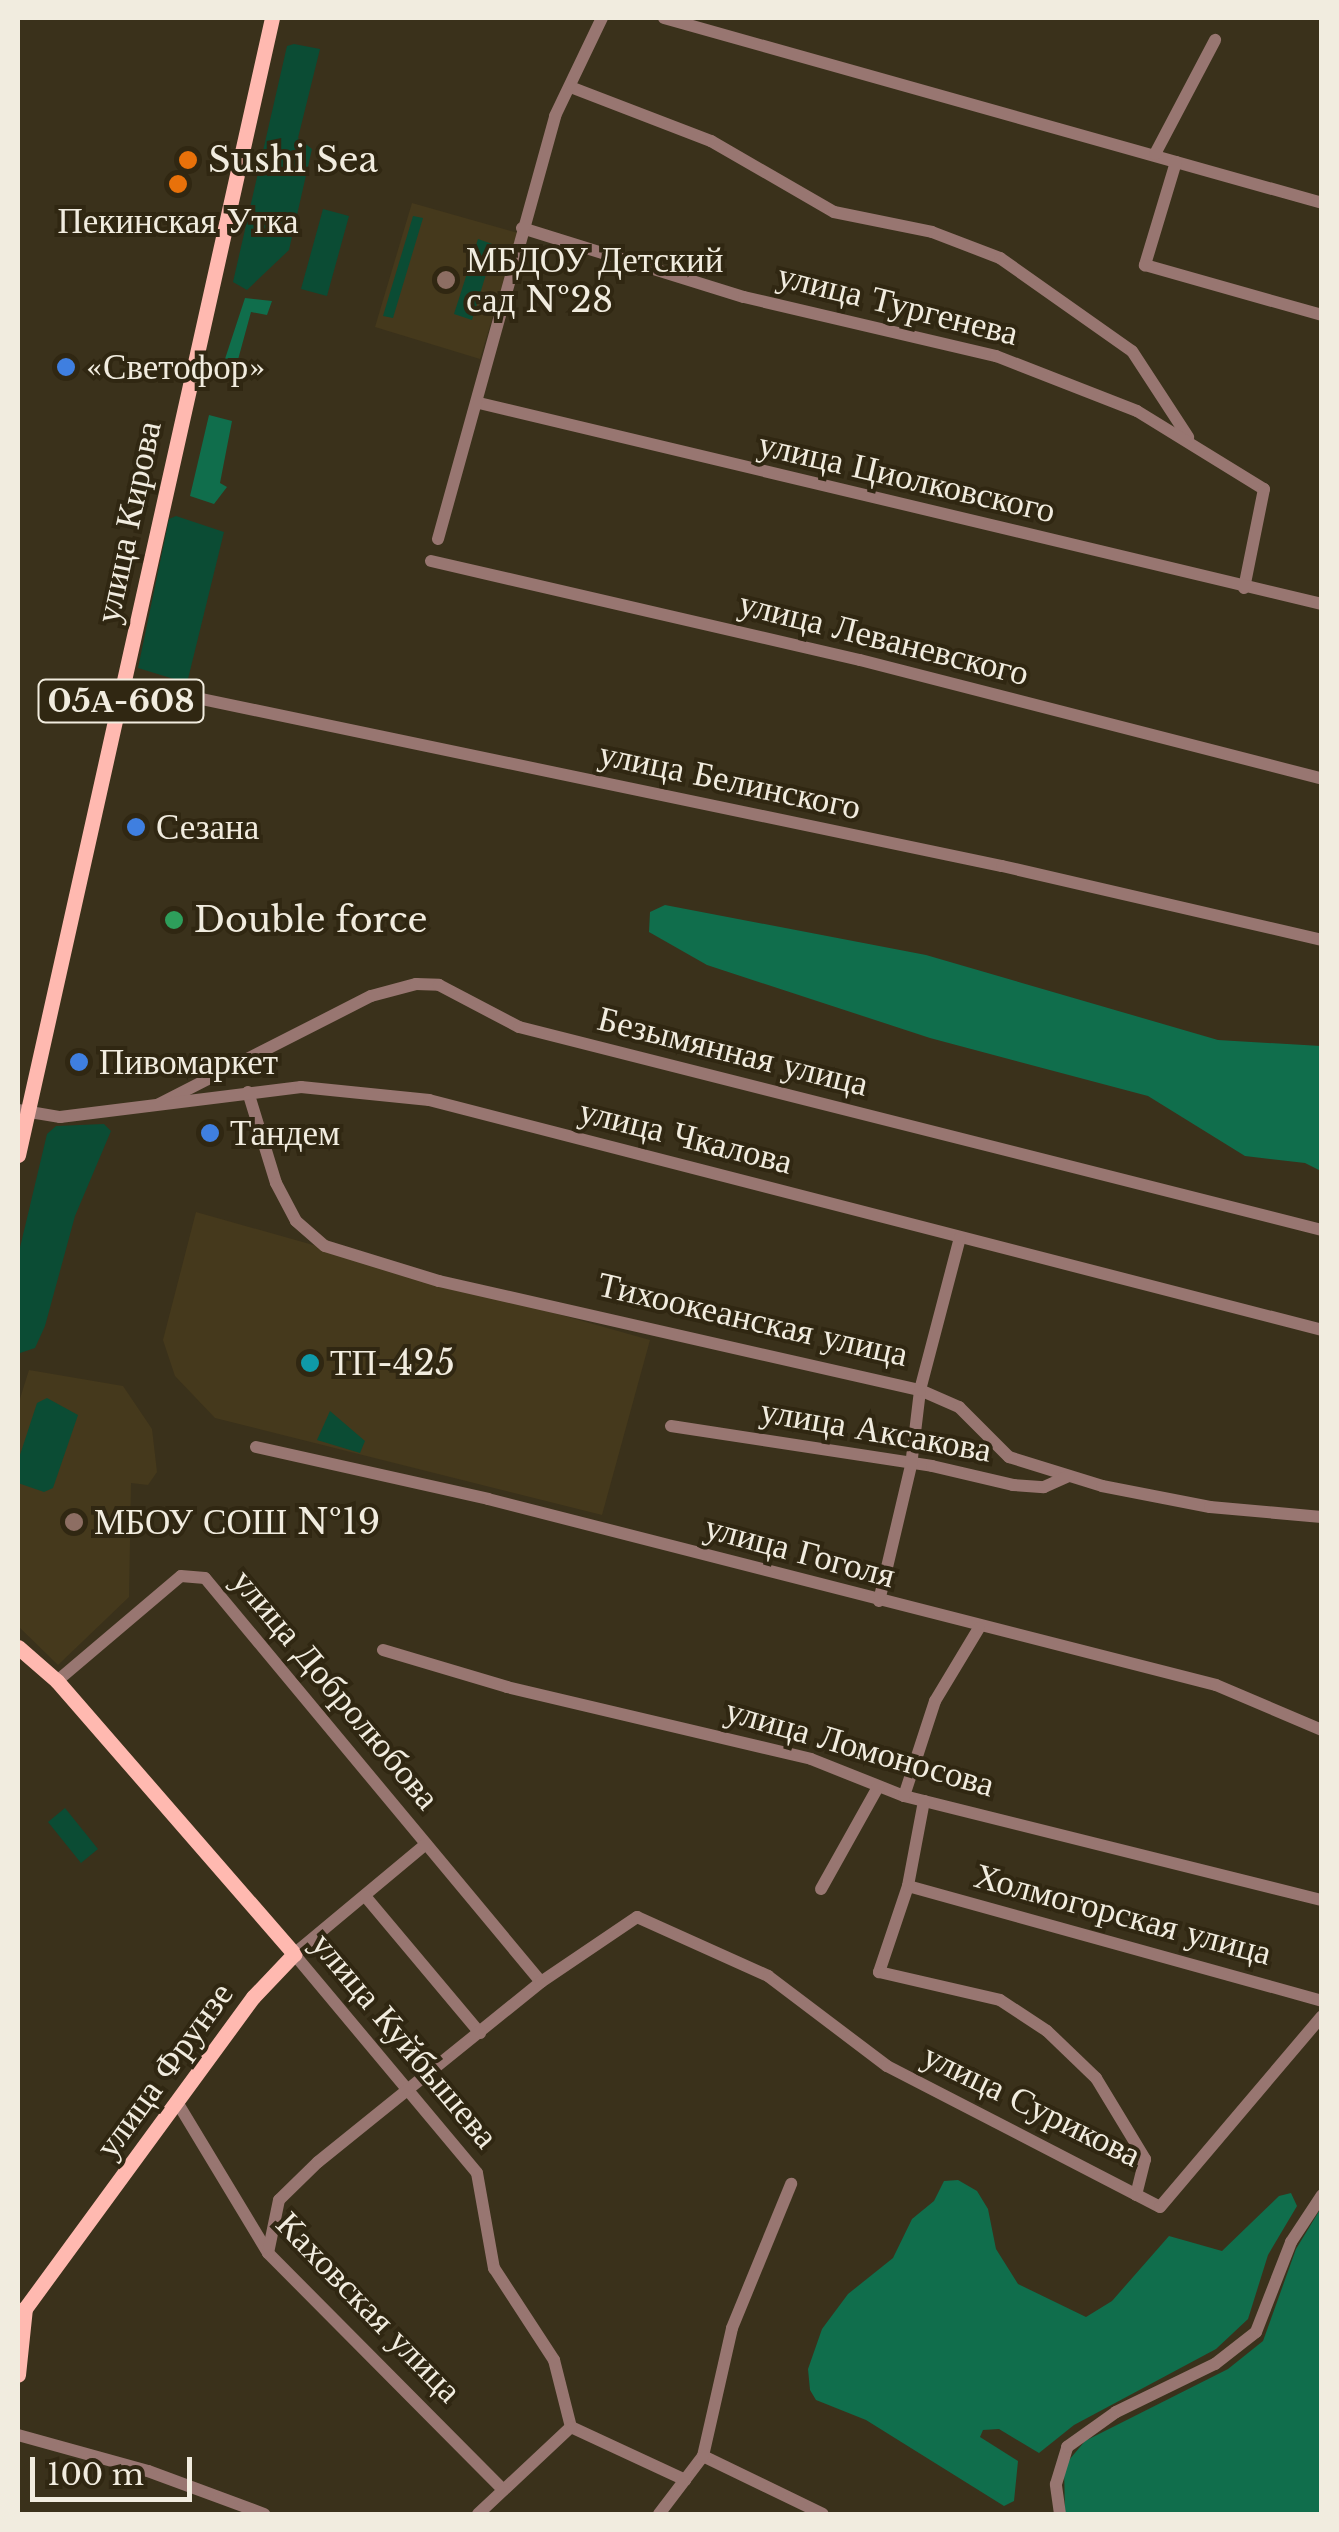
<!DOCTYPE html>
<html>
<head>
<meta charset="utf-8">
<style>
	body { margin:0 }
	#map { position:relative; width:1339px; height:2532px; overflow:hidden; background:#3a311b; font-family:"Libre Baskerville",serif }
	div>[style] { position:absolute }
	.built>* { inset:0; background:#45391c }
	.green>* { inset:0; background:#0b4c34 }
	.forest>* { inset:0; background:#106e4c }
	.minor>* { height:12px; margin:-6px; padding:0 6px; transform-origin:6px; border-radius:6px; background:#987671 }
	.major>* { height:15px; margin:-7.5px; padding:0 7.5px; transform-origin:7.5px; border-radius:7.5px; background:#ffb9b0 }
	.dots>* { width:28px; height:28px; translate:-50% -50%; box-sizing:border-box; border:5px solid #302712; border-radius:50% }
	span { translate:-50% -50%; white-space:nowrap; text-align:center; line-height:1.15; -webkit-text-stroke:8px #302712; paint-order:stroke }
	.shield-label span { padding:2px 8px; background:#302712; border:2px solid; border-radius:8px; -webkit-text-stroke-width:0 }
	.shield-label { font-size:32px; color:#f1ecdf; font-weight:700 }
	.poi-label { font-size:35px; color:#f1ecdf }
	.left { translate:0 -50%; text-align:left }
	.street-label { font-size:35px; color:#f1ecdf }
	.frame { position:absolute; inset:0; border:20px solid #f1ecdf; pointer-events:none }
	.scale { position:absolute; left:30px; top:2457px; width:162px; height:45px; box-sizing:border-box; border:5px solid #f1ecdf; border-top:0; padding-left:12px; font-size:30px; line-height:35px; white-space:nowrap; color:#f1ecdf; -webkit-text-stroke:8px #302712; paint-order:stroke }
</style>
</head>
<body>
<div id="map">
	<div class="built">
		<div style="clip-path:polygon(412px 203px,518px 233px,480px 359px,375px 327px)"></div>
		<div style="clip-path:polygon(196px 1212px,650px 1340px,602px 1515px,215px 1418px,175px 1376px,163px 1340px)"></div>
		<div style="clip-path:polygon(29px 1370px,123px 1386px,152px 1429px,157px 1472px,148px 1485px,131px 1483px,129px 1597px,58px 1665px,18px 1626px,18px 1405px)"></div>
	</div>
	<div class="green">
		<div style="clip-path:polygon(294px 44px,320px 49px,298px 138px,312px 149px,289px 250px,247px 290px,233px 282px,287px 46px)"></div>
		<div style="clip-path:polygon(323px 209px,349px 216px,327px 296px,301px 289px)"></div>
		<div style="clip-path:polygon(413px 216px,423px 218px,393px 318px,383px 316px)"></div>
		<div style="clip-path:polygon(478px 239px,495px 245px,472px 320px,454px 314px)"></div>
		<div style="clip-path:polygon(176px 516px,224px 532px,187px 683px,138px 668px,169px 519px)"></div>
		<div style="clip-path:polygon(56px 1126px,104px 1124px,111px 1131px,75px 1216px,45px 1326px,35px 1348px,20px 1353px,18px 1256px,47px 1134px)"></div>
		<div style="clip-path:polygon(47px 1398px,78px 1415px,53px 1488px,44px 1492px,18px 1483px,18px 1461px,37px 1403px)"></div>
		<div style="clip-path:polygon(330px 1411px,365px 1441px,360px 1453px,317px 1440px)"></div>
		<div style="clip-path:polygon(65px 1808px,98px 1849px,81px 1863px,48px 1822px)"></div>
	</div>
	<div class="forest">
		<div style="clip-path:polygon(245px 298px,272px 301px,267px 315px,251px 312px,236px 367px,223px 365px)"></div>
		<div style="clip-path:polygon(209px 415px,232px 421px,220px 483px,227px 487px,214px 504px,190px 496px)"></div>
		<div style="clip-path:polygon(665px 905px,926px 955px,1218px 1040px,1321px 1046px,1321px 1171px,1305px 1163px,1245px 1156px,1148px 1096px,930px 1038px,707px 965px,649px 932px,650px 912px)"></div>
		<div style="clip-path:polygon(958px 2180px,977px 2191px,988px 2209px,996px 2249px,1018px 2284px,1086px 2317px,1112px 2301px,1169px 2236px,1222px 2251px,1279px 2196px,1291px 2193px,1297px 2206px,1268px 2255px,1248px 2319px,1216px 2349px,1074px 2425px,1039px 2453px,999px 2429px,983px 2430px,980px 2437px,1018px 2461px,1014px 2501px,1004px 2506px,866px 2420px,816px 2400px,810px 2390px,808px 2369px,822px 2329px,848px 2294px,893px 2258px,912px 2219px,934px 2201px,944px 2181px)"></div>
		<div style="clip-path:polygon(1321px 2208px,1321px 2514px,1065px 2514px,1064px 2466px,1085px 2441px,1228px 2369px,1263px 2341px,1296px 2249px)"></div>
	</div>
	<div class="minor">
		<div style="left:664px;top:18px;width:684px;rotate:15.7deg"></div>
		<div style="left:573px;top:88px;width:148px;rotate:21deg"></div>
		<div style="left:711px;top:141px;width:142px;rotate:30deg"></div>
		<div style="left:834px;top:212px;width:100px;rotate:11.5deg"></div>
		<div style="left:932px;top:232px;width:73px;rotate:20.9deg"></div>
		<div style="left:1000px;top:258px;width:161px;rotate:35.2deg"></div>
		<div style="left:1132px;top:351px;width:103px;rotate:56.9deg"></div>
		<div style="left:1155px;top:154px;width:129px;rotate:-62.2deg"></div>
		<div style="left:1176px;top:162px;width:108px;rotate:106.8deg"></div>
		<div style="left:1145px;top:265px;width:184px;rotate:15.8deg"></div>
		<div style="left:522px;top:228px;width:232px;rotate:17.3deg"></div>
		<div style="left:744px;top:297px;width:259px;rotate:13.2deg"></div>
		<div style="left:996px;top:356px;width:151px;rotate:21.3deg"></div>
		<div style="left:1137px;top:411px;width:149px;rotate:31.6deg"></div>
		<div style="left:1264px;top:489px;width:101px;rotate:101.4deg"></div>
		<div style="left:479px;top:403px;width:867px;rotate:13.41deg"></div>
		<div style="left:438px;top:539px;width:439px;rotate:-74.5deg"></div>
		<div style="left:555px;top:116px;width:109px;rotate:-64.4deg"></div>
		<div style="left:431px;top:561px;width:440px;rotate:13deg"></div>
		<div style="left:860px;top:660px;width:477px;rotate:14.4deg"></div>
		<div style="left:125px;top:683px;width:896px;rotate:11.79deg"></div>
		<div style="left:1002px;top:866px;width:328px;rotate:13deg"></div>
		<div style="left:248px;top:1092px;width:95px;rotate:72.9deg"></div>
		<div style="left:276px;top:1183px;width:43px;rotate:62.2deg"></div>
		<div style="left:296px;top:1221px;width:38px;rotate:41deg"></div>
		<div style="left:325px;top:1246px;width:119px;rotate:17.1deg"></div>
		<div style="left:439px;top:1281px;width:493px;rotate:12.8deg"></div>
		<div style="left:920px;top:1390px;width:43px;rotate:23.6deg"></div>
		<div style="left:959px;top:1407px;width:71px;rotate:45deg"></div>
		<div style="left:1009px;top:1457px;width:97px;rotate:17.3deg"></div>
		<div style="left:1102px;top:1486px;width:110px;rotate:11deg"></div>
		<div style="left:1210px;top:1507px;width:112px;rotate:5.1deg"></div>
		<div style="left:159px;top:1104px;width:238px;rotate:-27deg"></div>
		<div style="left:371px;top:996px;width:47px;rotate:-14.9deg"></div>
		<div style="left:416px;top:984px;width:23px;rotate:2deg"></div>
		<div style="left:439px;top:985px;width:90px;rotate:27.7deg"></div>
		<div style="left:519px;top:1027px;width:828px;rotate:14.19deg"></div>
		<div style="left:18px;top:1110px;width:43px;rotate:9.5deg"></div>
		<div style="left:60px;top:1117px;width:243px;rotate:-7.1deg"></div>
		<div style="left:301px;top:1087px;width:129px;rotate:5.8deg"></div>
		<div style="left:429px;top:1100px;width:922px;rotate:14.44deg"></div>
		<div style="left:671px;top:1426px;width:264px;rotate:8.7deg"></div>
		<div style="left:932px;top:1466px;width:83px;rotate:13.2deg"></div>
		<div style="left:1013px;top:1485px;width:31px;rotate:4deg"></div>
		<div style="left:1044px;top:1487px;width:27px;rotate:-24deg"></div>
		<div style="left:256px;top:1447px;width:238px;rotate:12.6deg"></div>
		<div style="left:488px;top:1499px;width:751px;rotate:14.33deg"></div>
		<div style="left:1216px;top:1685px;width:115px;rotate:23deg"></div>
		<div style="left:879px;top:1601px;width:139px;rotate:-76.7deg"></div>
		<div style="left:911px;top:1466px;width:77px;rotate:-83.2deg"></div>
		<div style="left:920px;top:1390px;width:157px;rotate:-75.3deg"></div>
		<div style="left:383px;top:1650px;width:129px;rotate:16.6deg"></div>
		<div style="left:507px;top:1687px;width:312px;rotate:13.3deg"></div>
		<div style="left:811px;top:1759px;width:100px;rotate:21.7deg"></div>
		<div style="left:904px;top:1796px;width:431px;rotate:14deg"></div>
		<div style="left:57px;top:1681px;width:162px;rotate:-40.3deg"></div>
		<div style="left:181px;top:1576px;width:24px;rotate:5deg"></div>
		<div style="left:205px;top:1578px;width:525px;rotate:50.25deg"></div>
		<div style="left:904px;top:1796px;width:100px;rotate:-71.9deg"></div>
		<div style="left:935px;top:1701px;width:85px;rotate:-58.9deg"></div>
		<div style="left:924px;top:1801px;width:86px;rotate:100.7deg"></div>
		<div style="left:908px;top:1886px;width:91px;rotate:108.6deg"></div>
		<div style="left:879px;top:1972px;width:124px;rotate:13deg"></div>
		<div style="left:1000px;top:2000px;width:56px;rotate:33.4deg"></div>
		<div style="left:1047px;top:2031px;width:68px;rotate:43.8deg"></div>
		<div style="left:1096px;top:2078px;width:95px;rotate:58.8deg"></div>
		<div style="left:1145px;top:2159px;width:37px;rotate:104deg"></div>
		<div style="left:426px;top:1844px;width:172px;rotate:140.2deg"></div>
		<div style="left:294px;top:1954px;width:285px;rotate:50.1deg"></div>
		<div style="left:477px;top:2173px;width:97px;rotate:79.9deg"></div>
		<div style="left:494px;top:2268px;width:110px;rotate:56.9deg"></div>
		<div style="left:554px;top:2360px;width:69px;rotate:75.8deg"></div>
		<div style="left:571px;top:2427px;width:126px;rotate:24.9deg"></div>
		<div style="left:908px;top:1886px;width:430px;rotate:15.5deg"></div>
		<div style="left:821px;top:1889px;width:117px;rotate:-60.8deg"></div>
		<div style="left:365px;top:1896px;width:179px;rotate:50deg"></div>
		<div style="left:177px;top:2102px;width:176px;rotate:58.9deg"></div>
		<div style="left:268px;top:2253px;width:334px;rotate:45.2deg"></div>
		<div style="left:268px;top:2253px;width:54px;rotate:-78.3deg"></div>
		<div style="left:279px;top:2200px;width:54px;rotate:-44.3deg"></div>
		<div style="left:318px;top:2162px;width:287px;rotate:-38.9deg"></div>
		<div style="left:541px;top:1982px;width:116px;rotate:-34.1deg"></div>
		<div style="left:637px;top:1917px;width:144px;rotate:24.2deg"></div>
		<div style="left:768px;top:1976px;width:149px;rotate:37.1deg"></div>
		<div style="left:887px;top:2066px;width:307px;rotate:27.3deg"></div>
		<div style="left:1160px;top:2207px;width:250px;rotate:-49.7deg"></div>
		<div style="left:18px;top:2435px;width:135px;rotate:15.5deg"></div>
		<div style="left:148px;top:2471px;width:124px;rotate:20.3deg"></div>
		<div style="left:703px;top:2456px;width:133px;rotate:25.8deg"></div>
		<div style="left:478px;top:2514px;width:127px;rotate:-43.1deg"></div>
		<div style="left:659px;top:2514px;width:73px;rotate:-52.8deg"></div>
		<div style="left:703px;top:2456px;width:131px;rotate:-77.2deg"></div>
		<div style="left:732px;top:2328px;width:156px;rotate:-67.7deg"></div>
		<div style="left:1060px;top:2514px;width:30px;rotate:-98deg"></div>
		<div style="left:1056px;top:2484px;width:39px;rotate:-73deg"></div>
		<div style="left:1067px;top:2447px;width:60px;rotate:-35.5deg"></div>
		<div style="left:1116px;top:2412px;width:110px;rotate:-25.9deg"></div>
		<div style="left:1215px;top:2364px;width:52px;rotate:-38deg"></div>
		<div style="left:1256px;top:2332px;width:97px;rotate:-68.7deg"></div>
		<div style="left:1291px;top:2242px;width:56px;rotate:-56.6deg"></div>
	</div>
	<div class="major">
		<div style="left:18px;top:1155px;width:1165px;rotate:-77.41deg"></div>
		<div style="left:18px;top:1647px;width:52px;rotate:41.1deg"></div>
		<div style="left:57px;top:1681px;width:362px;rotate:49deg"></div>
		<div style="left:294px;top:1954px;width:59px;rotate:133.6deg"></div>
		<div style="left:253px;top:1997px;width:386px;rotate:126.2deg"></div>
		<div style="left:25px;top:2308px;width:67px;rotate:96deg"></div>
	</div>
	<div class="dots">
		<div style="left:188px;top:160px;background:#e8710a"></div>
		<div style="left:178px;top:184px;background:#e8710a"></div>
		<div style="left:446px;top:280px;background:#8d6e63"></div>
		<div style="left:66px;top:367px;background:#3f7fe0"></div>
		<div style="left:136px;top:827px;background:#3f7fe0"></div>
		<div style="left:174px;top:920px;background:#2e9e5b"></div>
		<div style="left:79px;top:1062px;background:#3f7fe0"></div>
		<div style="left:210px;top:1133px;background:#3f7fe0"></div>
		<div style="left:310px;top:1363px;background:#0f9aa8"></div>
		<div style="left:74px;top:1522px;background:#8d6e63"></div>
	</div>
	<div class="shield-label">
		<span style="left:121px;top:701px">05А-608</span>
	</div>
	<div class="poi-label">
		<span class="left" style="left:208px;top:160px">Sushi Sea</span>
		<span style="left:178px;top:221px">Пекинская Утка</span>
		<span class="left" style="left:466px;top:280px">МБДОУ Детский<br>сад №28</span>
		<span class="left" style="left:86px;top:367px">«Светофор»</span>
		<span class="left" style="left:156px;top:827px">Сезана</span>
		<span class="left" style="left:194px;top:920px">Double force</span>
		<span class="left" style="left:99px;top:1062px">Пивомаркет</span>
		<span class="left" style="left:230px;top:1133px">Тандем</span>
		<span class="left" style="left:330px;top:1363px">ТП-425</span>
		<span class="left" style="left:94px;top:1522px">МБОУ СОШ №19</span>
	</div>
	<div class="street-label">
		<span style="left:898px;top:304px;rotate:14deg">улица Тургенева</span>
		<span style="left:907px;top:477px;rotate:13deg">улица Циолковского</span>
		<span style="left:128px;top:522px;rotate:-78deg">улица Кирова</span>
		<span style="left:884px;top:638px;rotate:14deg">улица Леваневского</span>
		<span style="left:730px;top:780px;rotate:12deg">улица Белинского</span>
		<span style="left:733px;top:1051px;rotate:14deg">Безымянная улица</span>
		<span style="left:686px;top:1136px;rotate:14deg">улица Чкалова</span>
		<span style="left:753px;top:1319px;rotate:13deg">Тихоокеанская улица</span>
		<span style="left:876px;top:1430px;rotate:10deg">улица Аксакова</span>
		<span style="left:800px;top:1551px;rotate:15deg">улица Гоголя</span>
		<span style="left:336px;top:1689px;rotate:50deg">улица Добролюбова</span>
		<span style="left:860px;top:1747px;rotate:16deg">улица Ломоносова</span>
		<span style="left:1123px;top:1914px;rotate:15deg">Холмогорская улица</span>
		<span style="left:405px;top:2040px;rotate:50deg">улица Куйбышева</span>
		<span style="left:164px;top:2070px;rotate:-54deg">улица Фрунзе</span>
		<span style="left:1032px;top:2105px;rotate:26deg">улица Сурикова</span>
		<span style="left:369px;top:2307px;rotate:46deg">Каховская улица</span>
	</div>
	<div class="frame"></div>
	<div class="scale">100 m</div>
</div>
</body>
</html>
